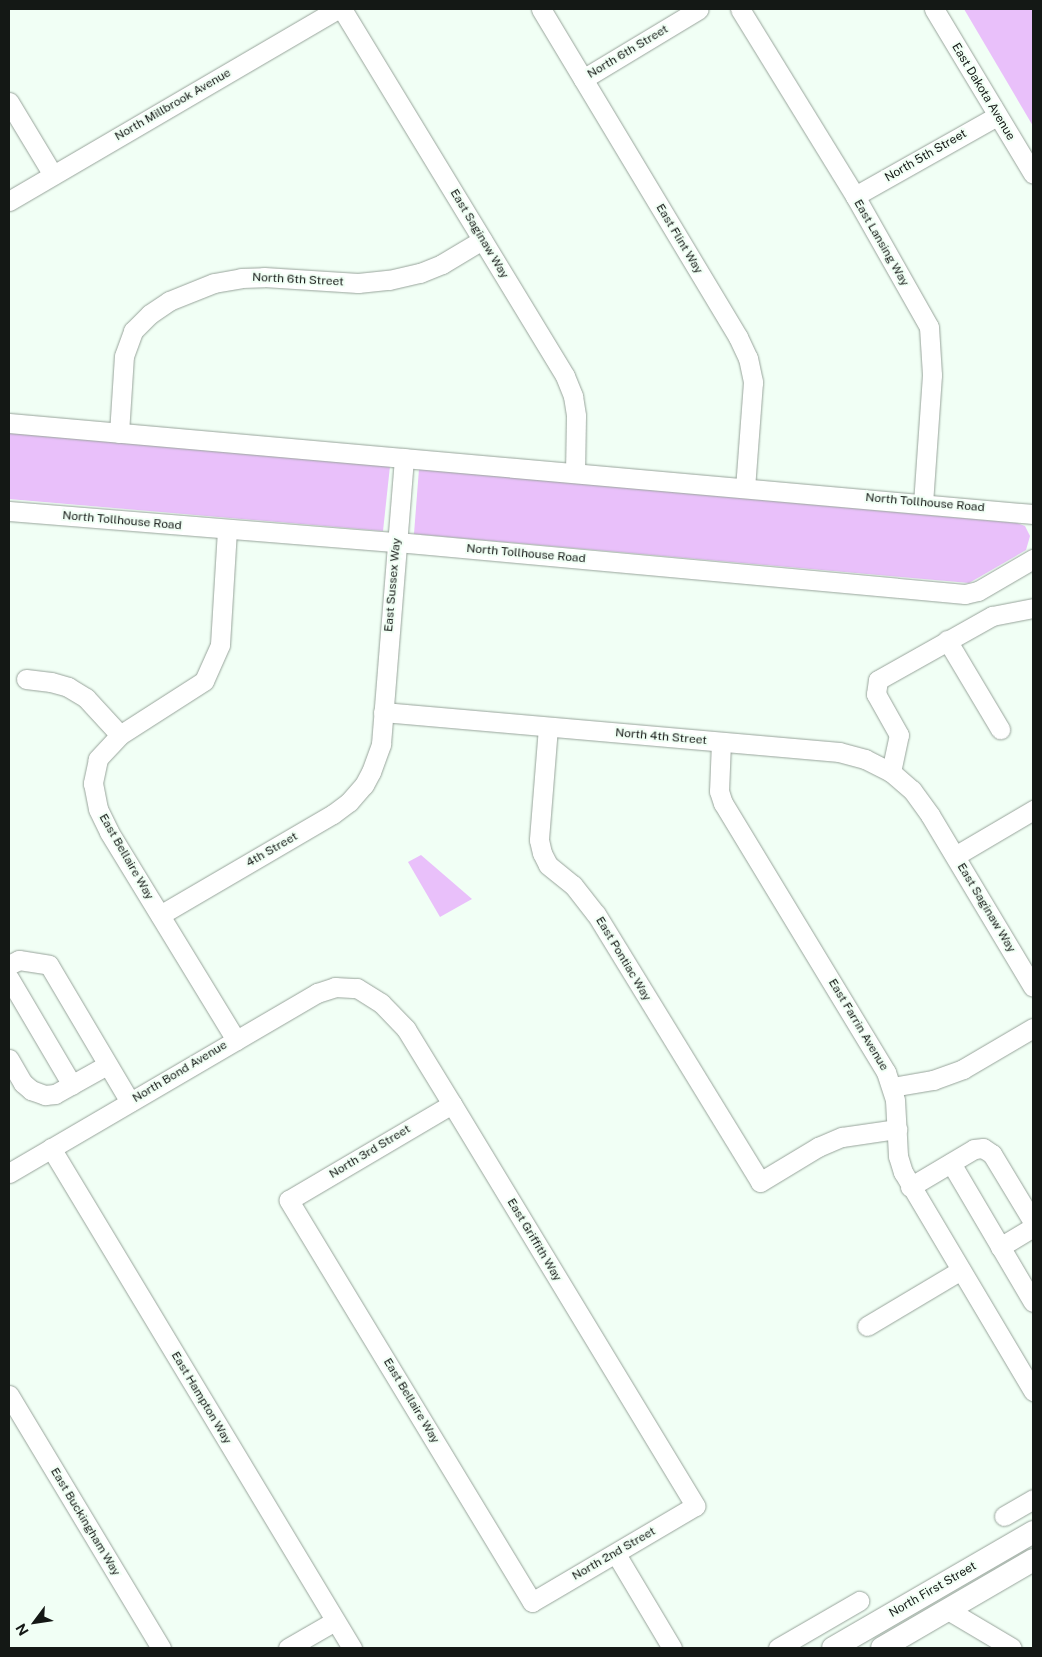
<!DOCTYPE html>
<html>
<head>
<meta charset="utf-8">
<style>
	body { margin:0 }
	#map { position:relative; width:1042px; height:1657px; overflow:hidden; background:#f1fff5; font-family:"Public Sans",sans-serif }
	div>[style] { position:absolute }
	.green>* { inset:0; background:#e9c0fa }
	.roads { filter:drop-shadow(0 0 1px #98a49b) drop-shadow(0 0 1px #98a49b) }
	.minor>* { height:19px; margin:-9.5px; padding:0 9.5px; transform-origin:9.5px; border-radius:9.5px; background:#fff }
	.major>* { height:22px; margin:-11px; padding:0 11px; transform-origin:11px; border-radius:11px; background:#fff }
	span { translate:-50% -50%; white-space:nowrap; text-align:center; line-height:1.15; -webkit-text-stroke:4px #f1fff5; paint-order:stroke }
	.street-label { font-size:12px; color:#141815 }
	.frame { position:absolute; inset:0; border:10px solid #141815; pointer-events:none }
	.north { position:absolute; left:10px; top:1597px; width:50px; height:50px; -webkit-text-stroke:4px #f1fff5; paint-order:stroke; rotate:239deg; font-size:14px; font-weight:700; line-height:20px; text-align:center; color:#141815 }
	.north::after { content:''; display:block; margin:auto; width:18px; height:22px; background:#141815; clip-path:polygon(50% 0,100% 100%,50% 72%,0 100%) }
</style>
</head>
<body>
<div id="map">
	<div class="green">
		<div style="clip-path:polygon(964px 9px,1033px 9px,1033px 126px)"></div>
		<div style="clip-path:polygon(9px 433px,390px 466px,383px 531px,9px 499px)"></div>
		<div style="clip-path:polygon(419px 469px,1017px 523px,1025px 526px,1030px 536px,1026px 550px,969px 583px,414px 534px)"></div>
		<div style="clip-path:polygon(421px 855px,472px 899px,440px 917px,408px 862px)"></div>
	</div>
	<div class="roads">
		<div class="minor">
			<div style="left:342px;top:9px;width:429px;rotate:58.7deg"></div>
			<div style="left:565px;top:376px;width:22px;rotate:68deg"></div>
			<div style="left:573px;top:396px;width:20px;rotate:81deg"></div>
			<div style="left:576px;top:416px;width:56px;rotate:91deg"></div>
			<div style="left:541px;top:9px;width:383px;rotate:59deg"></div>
			<div style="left:738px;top:337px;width:23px;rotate:65deg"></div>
			<div style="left:748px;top:358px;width:25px;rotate:78deg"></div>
			<div style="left:753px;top:382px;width:106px;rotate:94.3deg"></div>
			<div style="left:740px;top:9px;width:220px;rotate:58.4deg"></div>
			<div style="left:855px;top:196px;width:150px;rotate:60.5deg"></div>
			<div style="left:929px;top:327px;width:48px;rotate:86.4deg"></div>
			<div style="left:932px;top:375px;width:128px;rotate:94deg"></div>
			<div style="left:934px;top:9px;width:192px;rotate:59deg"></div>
			<div style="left:583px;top:79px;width:135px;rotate:-31.1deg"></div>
			<div style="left:9px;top:102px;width:85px;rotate:58.9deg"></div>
			<div style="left:855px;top:196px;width:163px;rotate:-29.4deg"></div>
			<div style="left:9px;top:201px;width:380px;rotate:-30.3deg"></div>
			<div style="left:9px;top:423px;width:1028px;rotate:5.08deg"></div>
			<div style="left:119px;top:433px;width:77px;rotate:-86.3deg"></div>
			<div style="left:124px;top:356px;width:27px;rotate:-70deg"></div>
			<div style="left:133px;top:331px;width:24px;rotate:-45deg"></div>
			<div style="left:150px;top:314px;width:23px;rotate:-34deg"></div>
			<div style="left:169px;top:301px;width:48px;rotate:-21.8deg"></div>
			<div style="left:214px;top:283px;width:27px;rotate:-10deg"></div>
			<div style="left:241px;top:278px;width:23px;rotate:-2deg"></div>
			<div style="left:264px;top:277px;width:94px;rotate:3.7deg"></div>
			<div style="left:358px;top:283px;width:31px;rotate:-6deg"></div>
			<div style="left:389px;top:280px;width:32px;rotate:-13deg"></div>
			<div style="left:420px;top:273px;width:24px;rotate:-22deg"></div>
			<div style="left:442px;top:264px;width:47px;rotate:-31deg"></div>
			<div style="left:9px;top:511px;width:389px;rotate:4.6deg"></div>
			<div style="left:397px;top:542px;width:570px;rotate:5.23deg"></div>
			<div style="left:965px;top:594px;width:13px;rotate:-13deg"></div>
			<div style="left:978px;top:591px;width:64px;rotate:-30.2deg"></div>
			<div style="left:227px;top:530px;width:115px;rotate:93.5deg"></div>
			<div style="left:220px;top:645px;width:39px;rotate:114deg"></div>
			<div style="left:204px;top:681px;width:100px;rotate:147.3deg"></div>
			<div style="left:120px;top:735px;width:33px;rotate:133deg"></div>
			<div style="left:98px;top:759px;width:25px;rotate:102deg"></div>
			<div style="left:93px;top:783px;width:26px;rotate:79deg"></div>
			<div style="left:98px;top:809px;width:25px;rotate:64deg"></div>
			<div style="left:109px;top:832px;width:244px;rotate:58.6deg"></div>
			<div style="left:947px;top:640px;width:104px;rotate:59.2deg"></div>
			<div style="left:26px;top:679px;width:25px;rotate:7deg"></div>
			<div style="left:51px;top:682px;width:18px;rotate:16deg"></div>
			<div style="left:68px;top:687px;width:21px;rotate:31deg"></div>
			<div style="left:86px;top:698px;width:50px;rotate:47.4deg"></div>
			<div style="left:383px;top:712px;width:458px;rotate:5deg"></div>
			<div style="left:839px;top:752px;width:27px;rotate:15deg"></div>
			<div style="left:865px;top:759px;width:29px;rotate:27deg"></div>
			<div style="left:891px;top:772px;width:28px;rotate:41deg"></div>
			<div style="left:912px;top:790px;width:31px;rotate:54deg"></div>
			<div style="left:930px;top:815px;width:200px;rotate:59.1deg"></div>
			<div style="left:548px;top:727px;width:113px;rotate:94.6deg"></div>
			<div style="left:539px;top:840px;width:13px;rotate:77deg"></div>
			<div style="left:542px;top:853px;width:13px;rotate:63deg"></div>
			<div style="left:548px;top:865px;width:32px;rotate:39deg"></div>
			<div style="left:573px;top:885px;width:37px;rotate:52deg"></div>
			<div style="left:596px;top:914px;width:314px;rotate:58.5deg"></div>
			<div style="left:760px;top:1182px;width:68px;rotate:-31.1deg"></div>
			<div style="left:818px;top:1147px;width:26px;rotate:-23deg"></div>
			<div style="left:842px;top:1137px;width:56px;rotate:-8.3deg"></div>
			<div style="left:721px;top:742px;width:49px;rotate:92.3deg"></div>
			<div style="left:719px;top:791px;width:13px;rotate:72deg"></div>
			<div style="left:723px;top:803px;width:315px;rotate:58.8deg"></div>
			<div style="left:886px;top:1072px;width:29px;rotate:72deg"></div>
			<div style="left:895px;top:1100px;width:56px;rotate:86.9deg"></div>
			<div style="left:898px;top:1156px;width:17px;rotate:73deg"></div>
			<div style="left:903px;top:1172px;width:255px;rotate:59.3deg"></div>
			<div style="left:891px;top:772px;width:38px;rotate:-78deg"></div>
			<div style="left:899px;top:735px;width:47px;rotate:-119.3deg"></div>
			<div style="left:876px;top:694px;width:14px;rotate:-82deg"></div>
			<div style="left:878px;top:680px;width:131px;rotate:-29.3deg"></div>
			<div style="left:992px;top:616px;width:42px;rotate:-11deg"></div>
			<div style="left:955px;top:856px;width:91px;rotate:-30.5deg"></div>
			<div style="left:160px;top:915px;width:200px;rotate:-30.3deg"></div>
			<div style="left:333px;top:814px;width:20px;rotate:-37deg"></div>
			<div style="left:349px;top:802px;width:23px;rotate:-49deg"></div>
			<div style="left:364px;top:785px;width:15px;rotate:-62deg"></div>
			<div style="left:371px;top:772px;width:30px;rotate:-70deg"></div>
			<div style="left:381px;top:744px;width:287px;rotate:-85.4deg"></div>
			<div style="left:9px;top:965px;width:11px;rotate:-27deg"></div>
			<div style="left:19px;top:960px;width:30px;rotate:9deg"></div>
			<div style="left:49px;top:965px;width:159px;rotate:59.4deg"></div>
			<div style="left:9px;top:978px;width:124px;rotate:59.5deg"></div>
			<div style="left:9px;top:1059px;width:28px;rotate:60deg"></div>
			<div style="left:23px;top:1083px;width:11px;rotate:41deg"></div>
			<div style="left:31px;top:1090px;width:15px;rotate:20deg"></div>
			<div style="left:45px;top:1095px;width:10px;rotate:-6deg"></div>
			<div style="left:55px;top:1094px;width:60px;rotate:-29.1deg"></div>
			<div style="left:892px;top:1087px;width:42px;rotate:-9.7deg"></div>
			<div style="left:933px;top:1080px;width:32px;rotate:-20deg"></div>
			<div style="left:963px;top:1069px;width:81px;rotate:-30.4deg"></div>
			<div style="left:51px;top:1148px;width:584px;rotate:58.95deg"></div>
			<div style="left:951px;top:1163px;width:161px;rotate:59.5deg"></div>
			<div style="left:9px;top:1173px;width:357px;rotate:-30.3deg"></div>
			<div style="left:317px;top:993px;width:19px;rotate:-18deg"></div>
			<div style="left:335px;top:987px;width:22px;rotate:3deg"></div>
			<div style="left:357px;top:988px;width:28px;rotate:32deg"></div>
			<div style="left:381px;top:1003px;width:36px;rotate:46deg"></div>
			<div style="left:406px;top:1029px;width:88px;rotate:58.5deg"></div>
			<div style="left:452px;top:1104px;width:470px;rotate:58.8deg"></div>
			<div style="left:695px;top:1506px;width:189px;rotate:149.5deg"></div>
			<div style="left:532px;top:1602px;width:470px;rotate:-121.2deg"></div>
			<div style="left:289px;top:1200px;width:189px;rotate:-30.5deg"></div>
			<div style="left:910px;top:1187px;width:74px;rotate:-30.7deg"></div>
			<div style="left:974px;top:1149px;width:9px;rotate:-6deg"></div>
			<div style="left:983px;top:1148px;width:11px;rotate:34deg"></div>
			<div style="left:992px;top:1154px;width:79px;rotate:58.9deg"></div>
			<div style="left:1000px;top:1247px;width:39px;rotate:-31deg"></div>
			<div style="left:867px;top:1326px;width:109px;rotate:-30.8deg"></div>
			<div style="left:9px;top:1395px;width:295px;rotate:59deg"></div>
			<div style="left:1004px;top:1516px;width:34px;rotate:-30deg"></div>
			<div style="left:616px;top:1554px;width:109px;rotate:59.2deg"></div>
			<div style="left:948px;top:1610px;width:74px;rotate:30.7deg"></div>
			<div style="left:288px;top:1648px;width:54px;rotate:-29.9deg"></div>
			<div style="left:778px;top:1648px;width:94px;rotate:-30.1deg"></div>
		</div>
		<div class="major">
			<div style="left:833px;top:1648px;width:231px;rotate:-30.1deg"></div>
			<div style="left:882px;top:1648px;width:175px;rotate:-30.2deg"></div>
		</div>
	</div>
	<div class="street-label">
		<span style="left:628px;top:52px;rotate:-31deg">North 6th Street</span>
		<span style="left:983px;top:92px;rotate:59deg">East Dakota Avenue</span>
		<span style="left:173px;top:105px;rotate:-30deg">North Millbrook Avenue</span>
		<span style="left:926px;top:156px;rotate:-30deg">North 5th Street</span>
		<span style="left:479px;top:234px;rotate:59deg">East Saginaw Way</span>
		<span style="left:679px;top:239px;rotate:59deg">East Flint Way</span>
		<span style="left:881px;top:243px;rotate:60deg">East Lansing Way</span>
		<span style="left:298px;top:280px;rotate:3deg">North 6th Street</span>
		<span style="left:925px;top:503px;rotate:5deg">North Tollhouse Road</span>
		<span style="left:122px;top:521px;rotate:5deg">North Tollhouse Road</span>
		<span style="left:526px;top:554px;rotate:5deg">North Tollhouse Road</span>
		<span style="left:393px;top:585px;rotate:-85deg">East Sussex Way</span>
		<span style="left:661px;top:737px;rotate:5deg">North 4th Street</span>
		<span style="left:272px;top:850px;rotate:-30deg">4th Street</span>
		<span style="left:126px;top:857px;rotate:60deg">East Bellaire Way</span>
		<span style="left:986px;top:908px;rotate:59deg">East Saginaw Way</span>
		<span style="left:623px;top:959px;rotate:59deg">East Pontiac Way</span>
		<span style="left:858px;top:1025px;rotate:59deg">East Farrin Avenue</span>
		<span style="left:180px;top:1072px;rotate:-31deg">North Bond Avenue</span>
		<span style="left:370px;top:1152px;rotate:-31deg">North 3rd Street</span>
		<span style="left:534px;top:1240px;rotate:59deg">East Griffith Way</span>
		<span style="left:201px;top:1398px;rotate:59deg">East Hampton Way</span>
		<span style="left:411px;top:1401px;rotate:59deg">East Bellaire Way</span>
		<span style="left:85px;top:1522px;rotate:59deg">East Buckingham Way</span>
		<span style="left:614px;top:1554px;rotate:-30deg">North 2nd Street</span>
		<span style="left:933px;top:1590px;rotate:-30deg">North First Street</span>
	</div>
	<div class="frame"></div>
	<div class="north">N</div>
</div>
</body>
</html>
